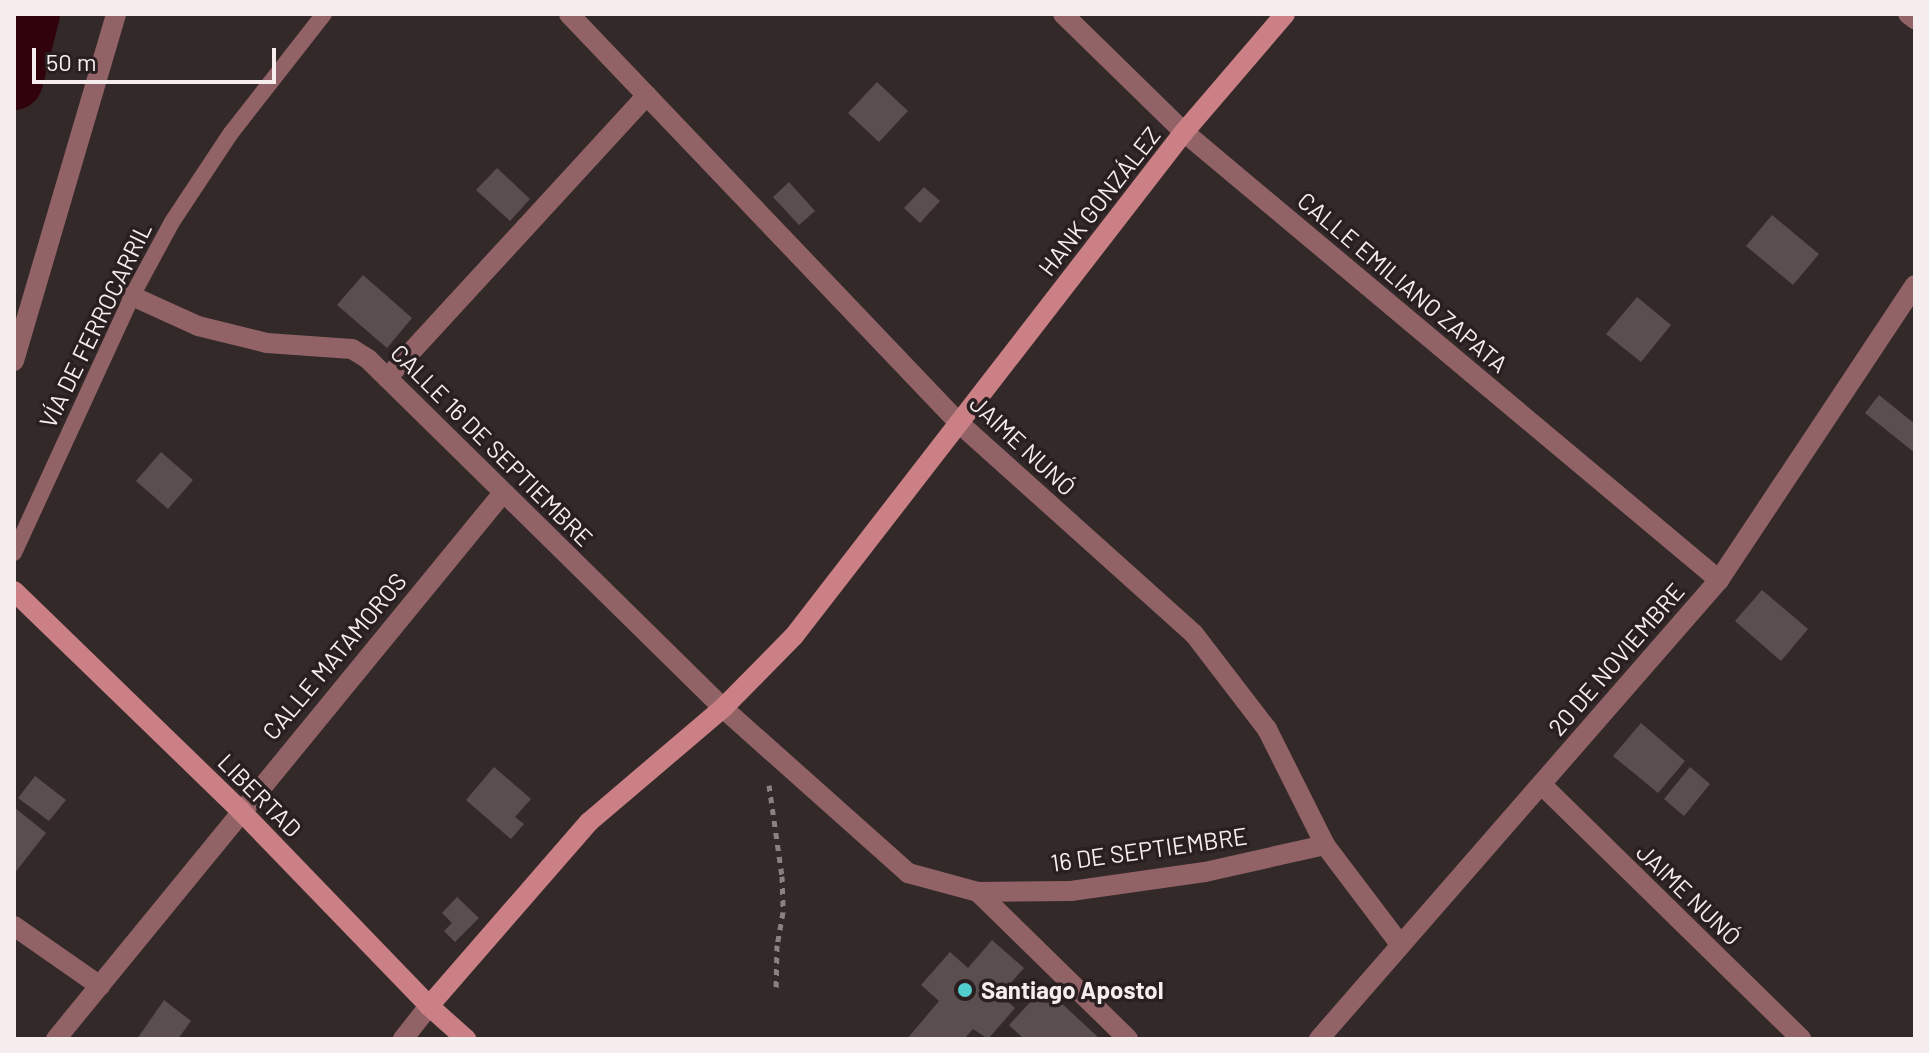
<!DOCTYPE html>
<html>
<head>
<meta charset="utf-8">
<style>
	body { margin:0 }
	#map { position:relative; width:1929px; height:1053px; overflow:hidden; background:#342929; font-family:Barlow,sans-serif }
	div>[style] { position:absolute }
	.river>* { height:58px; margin:-29px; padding:0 29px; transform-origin:29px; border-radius:29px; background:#31020b }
	.building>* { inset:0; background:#5b4e4f }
	.path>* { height:5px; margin-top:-2.5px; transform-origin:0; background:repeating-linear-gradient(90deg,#8a8181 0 6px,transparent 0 12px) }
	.lane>* { height:16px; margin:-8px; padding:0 8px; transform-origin:8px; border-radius:8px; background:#926366 }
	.street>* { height:20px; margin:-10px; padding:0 10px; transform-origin:10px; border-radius:10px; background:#926366 }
	.secondary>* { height:20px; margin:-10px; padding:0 10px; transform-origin:10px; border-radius:10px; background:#cb8086 }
	.dots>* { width:22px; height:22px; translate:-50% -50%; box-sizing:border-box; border:4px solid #2a1f20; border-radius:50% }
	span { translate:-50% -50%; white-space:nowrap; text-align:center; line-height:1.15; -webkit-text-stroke:7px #2a1f20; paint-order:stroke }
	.street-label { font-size:24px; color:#f6eeee }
	.poi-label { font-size:24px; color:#f6eeee; font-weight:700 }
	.left { translate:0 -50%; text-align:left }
	.frame { position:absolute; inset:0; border:16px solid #f6eeee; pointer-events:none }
	.scale { position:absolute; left:32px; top:48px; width:244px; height:36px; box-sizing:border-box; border:4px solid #f6eeee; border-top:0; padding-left:10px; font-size:24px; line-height:28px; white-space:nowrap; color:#f6eeee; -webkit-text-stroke:6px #2a1f20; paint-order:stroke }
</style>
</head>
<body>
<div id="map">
	<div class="river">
		<div style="left:14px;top:81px;width:69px;rotate:-75.8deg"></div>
	</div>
	<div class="building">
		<div style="clip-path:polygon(877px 82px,908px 111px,879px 142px,848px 113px)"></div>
		<div style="clip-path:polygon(497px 168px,530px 199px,510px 221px,476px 190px)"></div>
		<div style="clip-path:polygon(789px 182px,815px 211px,799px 225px,773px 197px)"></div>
		<div style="clip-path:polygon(924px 187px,940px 201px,920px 223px,904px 208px)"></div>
		<div style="clip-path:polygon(1772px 215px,1819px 254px,1793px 285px,1746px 246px)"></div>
		<div style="clip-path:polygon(363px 275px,412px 318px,387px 348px,337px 305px)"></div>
		<div style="clip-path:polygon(1637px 297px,1671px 325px,1641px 362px,1606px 334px)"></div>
		<div style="clip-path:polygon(1879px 395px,1915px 424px,1915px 453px,1865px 413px)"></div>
		<div style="clip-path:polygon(161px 452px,193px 480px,168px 509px,136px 481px)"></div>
		<div style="clip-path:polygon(1762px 590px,1808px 629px,1781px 661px,1735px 621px)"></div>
		<div style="clip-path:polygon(1641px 723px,1685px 761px,1658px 793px,1613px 756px)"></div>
		<div style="clip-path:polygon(494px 767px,531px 799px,515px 817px,524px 824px,511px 839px,466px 800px)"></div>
		<div style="clip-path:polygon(1690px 767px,1710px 784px,1684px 816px,1664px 799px)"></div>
		<div style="clip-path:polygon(35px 776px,66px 800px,49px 821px,18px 798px)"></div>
		<div style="clip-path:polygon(14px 807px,46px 833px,14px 874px)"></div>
		<div style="clip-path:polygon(457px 897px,479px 918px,455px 942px,444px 931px,452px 923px,442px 913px)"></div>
		<div style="clip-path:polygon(992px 940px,1024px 968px,1000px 995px,1015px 1008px,988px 1039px,973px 1029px,964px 1039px,907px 1039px,939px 1001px,921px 985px,950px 952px,968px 968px)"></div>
		<div style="clip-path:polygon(1044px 987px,1100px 1039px,1024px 1039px,1009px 1025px)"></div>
		<div style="clip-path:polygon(164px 1000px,191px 1021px,178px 1039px,137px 1039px)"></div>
	</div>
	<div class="path">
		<div style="left:769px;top:785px;width:92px;rotate:81.9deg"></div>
		<div style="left:782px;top:876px;width:36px;rotate:88deg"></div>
		<div style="left:783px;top:912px;width:34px;rotate:100deg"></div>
		<div style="left:777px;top:945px;width:46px;rotate:91.2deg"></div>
	</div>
	<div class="lane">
		<div style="left:14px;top:553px;width:283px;rotate:-65.3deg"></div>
		<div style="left:132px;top:296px;width:84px;rotate:-61.6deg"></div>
		<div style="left:172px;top:222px;width:107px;rotate:-56.5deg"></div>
		<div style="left:231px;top:133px;width:151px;rotate:-52deg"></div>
	</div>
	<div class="street">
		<div style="left:569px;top:14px;width:567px;rotate:46.36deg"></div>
		<div style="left:960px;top:424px;width:314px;rotate:41.9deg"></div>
		<div style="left:1194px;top:634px;width:120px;rotate:52.5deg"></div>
		<div style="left:1267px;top:729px;width:130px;rotate:63.4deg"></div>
		<div style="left:1325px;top:845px;width:124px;rotate:52.9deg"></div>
		<div style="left:1063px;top:14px;width:169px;rotate:44.3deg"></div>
		<div style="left:1184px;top:132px;width:698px;rotate:39.94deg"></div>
		<div style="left:1908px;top:14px;width:9px;rotate:36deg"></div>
		<div style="left:132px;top:296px;width:72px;rotate:24.4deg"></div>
		<div style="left:198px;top:326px;width:71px;rotate:13.8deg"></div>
		<div style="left:267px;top:343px;width:85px;rotate:4deg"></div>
		<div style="left:352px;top:349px;width:19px;rotate:32deg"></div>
		<div style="left:368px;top:359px;width:498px;rotate:44.5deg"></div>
		<div style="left:723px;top:708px;width:248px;rotate:41.7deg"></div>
		<div style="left:908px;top:873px;width:73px;rotate:15.2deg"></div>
		<div style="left:978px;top:892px;width:93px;rotate:-0.6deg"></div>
		<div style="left:1071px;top:891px;width:135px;rotate:-8.1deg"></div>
		<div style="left:1205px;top:872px;width:123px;rotate:-12.7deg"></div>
		<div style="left:14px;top:361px;width:362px;rotate:-73.6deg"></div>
		<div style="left:387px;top:378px;width:384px;rotate:-47.4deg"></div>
		<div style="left:1542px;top:785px;width:363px;rotate:44.4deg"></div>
		<div style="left:978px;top:892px;width:210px;rotate:44.4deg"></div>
		<div style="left:14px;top:926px;width:105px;rotate:34.9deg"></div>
		<div style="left:56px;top:1039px;width:704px;rotate:-50.7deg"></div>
		<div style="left:403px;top:1039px;width:42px;rotate:-51.8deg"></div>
		<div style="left:1319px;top:1039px;width:609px;rotate:-48.93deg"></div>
		<div style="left:1719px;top:580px;width:354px;rotate:-56.4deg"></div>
	</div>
	<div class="secondary">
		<div style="left:14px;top:591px;width:315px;rotate:44.1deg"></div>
		<div style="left:240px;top:810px;width:272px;rotate:46deg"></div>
		<div style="left:429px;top:1006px;width:50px;rotate:41.7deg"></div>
		<div style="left:429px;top:1006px;width:244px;rotate:-49deg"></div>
		<div style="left:589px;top:822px;width:176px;rotate:-40.4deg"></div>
		<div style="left:723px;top:708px;width:101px;rotate:-45.4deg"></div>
		<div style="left:794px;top:636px;width:637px;rotate:-52.27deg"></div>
		<div style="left:1184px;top:132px;width:155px;rotate:-49.4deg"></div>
	</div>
	<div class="dots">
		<div style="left:965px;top:990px;background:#52cdcd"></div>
	</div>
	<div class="street-label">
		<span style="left:1099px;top:201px;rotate:-52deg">HANK GONZÁLEZ</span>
		<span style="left:1403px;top:282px;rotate:40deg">CALLE EMILIANO ZAPATA</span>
		<span style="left:95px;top:325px;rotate:-64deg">VÍA DE FERROCARRIL</span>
		<span style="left:492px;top:445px;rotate:45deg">CALLE 16 DE SEPTIEMBRE</span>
		<span style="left:1023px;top:445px;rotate:43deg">JAIME NUNÓ</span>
		<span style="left:334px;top:656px;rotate:-50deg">CALLE MATAMOROS</span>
		<span style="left:1616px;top:659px;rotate:-49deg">20 DE NOVIEMBRE</span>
		<span style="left:260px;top:795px;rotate:45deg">LIBERTAD</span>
		<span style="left:1149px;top:849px;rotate:-8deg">16 DE SEPTIEMBRE</span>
		<span style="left:1689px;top:894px;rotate:44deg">JAIME NUNÓ</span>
	</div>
	<div class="poi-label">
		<span class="left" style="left:981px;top:990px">Santiago Apostol</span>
	</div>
	<div class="frame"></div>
	<div class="scale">50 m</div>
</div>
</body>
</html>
